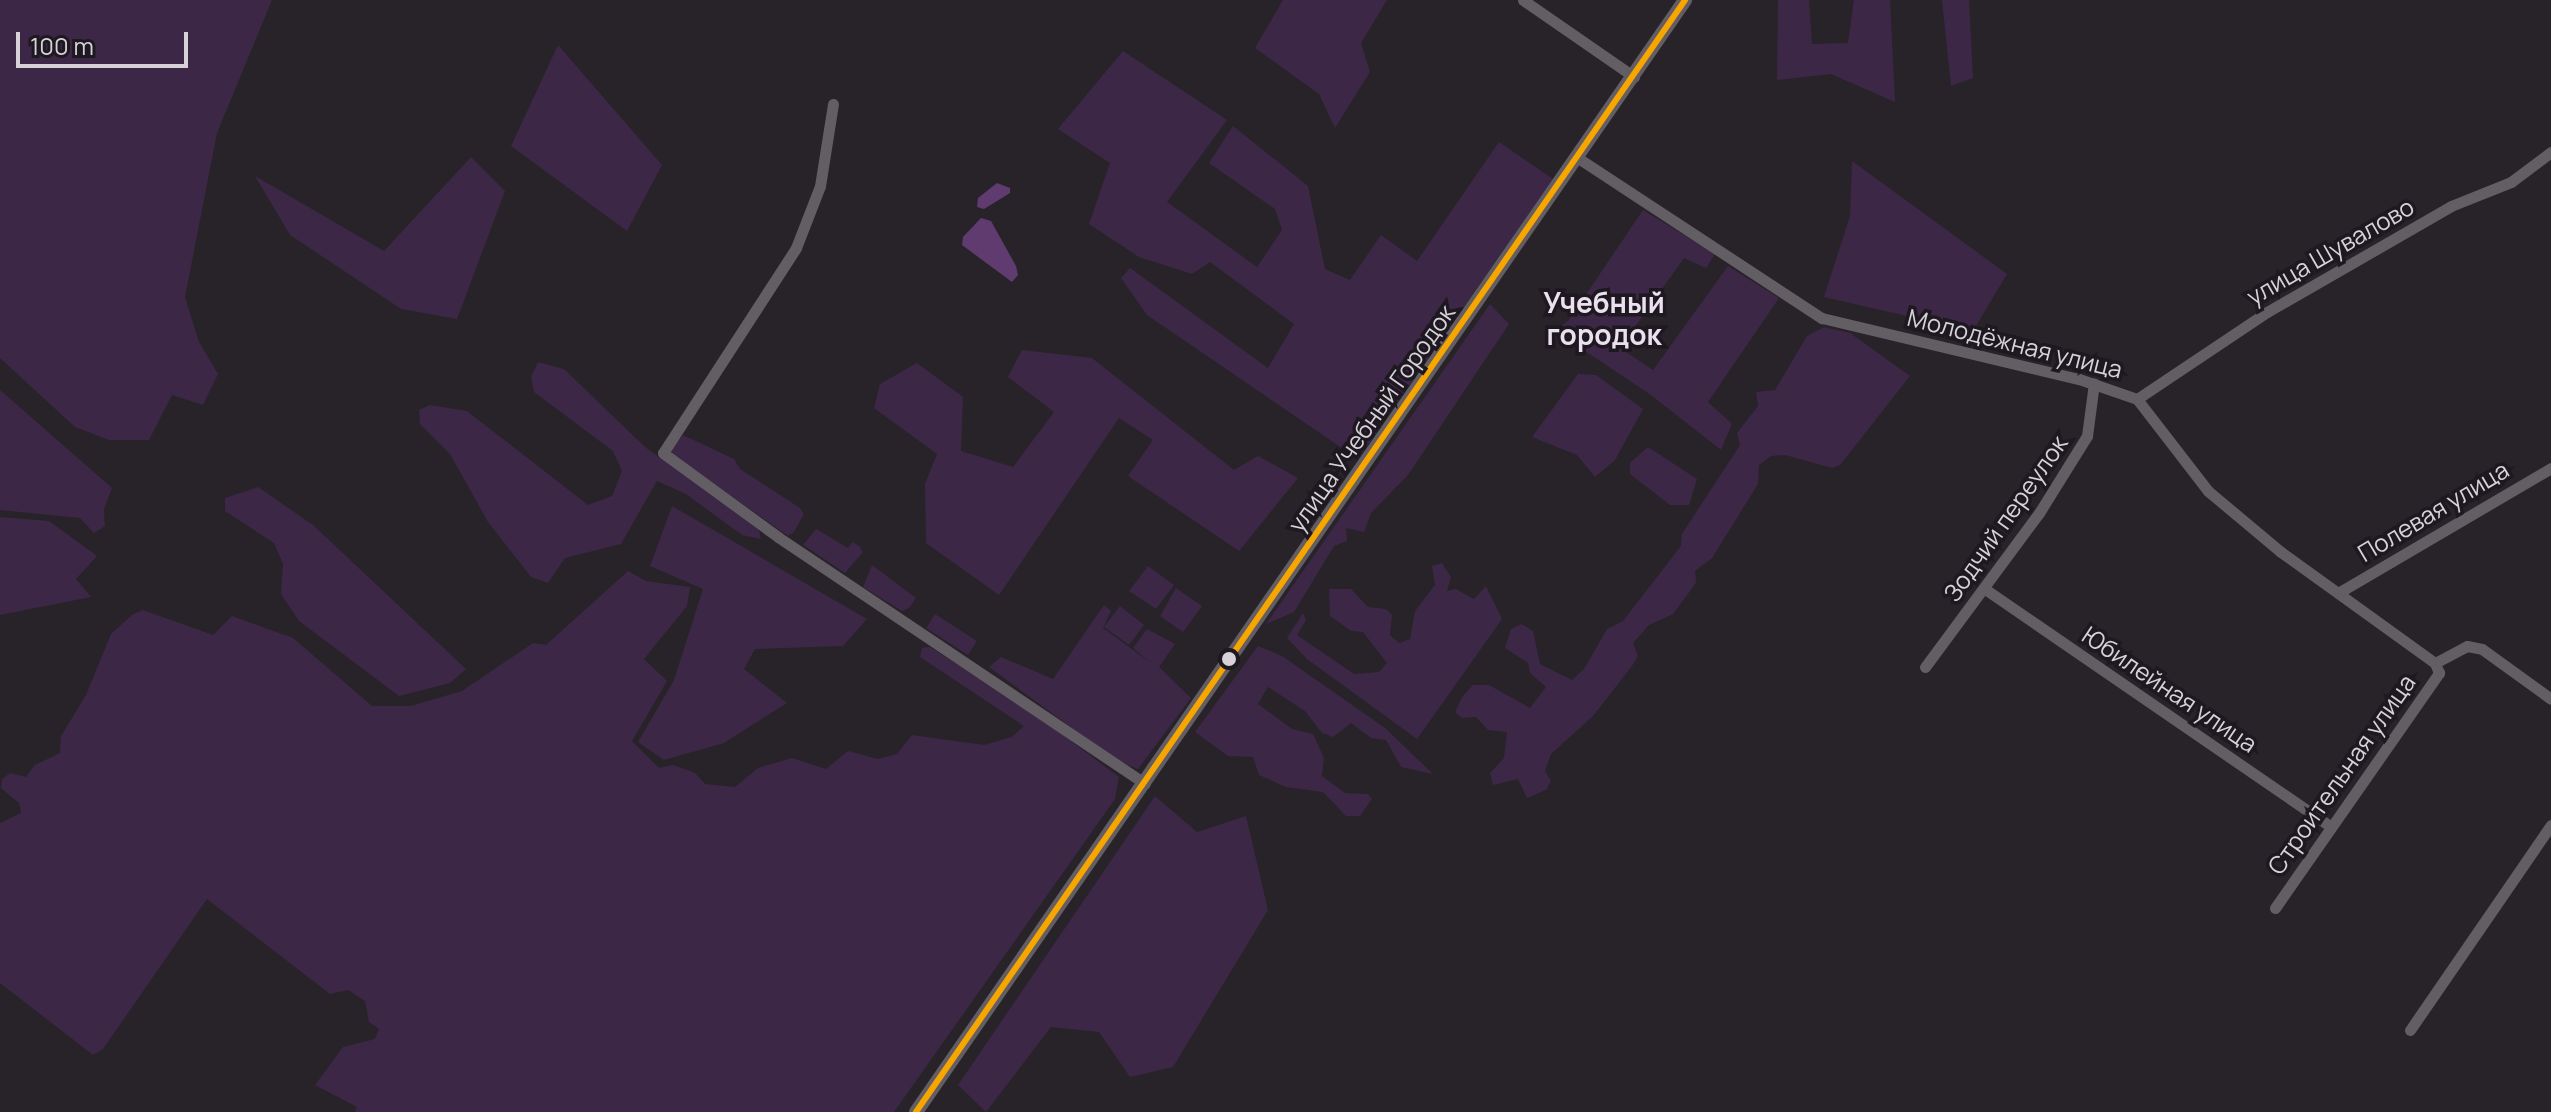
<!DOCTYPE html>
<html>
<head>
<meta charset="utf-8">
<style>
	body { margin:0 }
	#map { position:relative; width:2551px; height:1112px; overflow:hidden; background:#272329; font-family:Manrope,sans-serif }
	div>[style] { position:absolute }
	.green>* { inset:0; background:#3d2746 }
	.water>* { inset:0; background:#603b6f }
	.minor>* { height:11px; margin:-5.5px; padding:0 5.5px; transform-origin:5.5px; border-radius:5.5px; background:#625e63 }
	.tertiary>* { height:14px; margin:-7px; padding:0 7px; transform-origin:7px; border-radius:7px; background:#625e63 }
	.bus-1>* { height:6px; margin:-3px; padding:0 3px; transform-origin:3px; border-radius:3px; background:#f7a600 }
	.dots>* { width:22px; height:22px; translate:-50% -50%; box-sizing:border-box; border:4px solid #1e1821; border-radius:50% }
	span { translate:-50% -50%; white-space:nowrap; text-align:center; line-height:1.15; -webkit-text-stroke:7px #1e1821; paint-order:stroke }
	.street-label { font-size:24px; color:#d6d2d8 }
	.quarter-label { font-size:28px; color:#eae0ee; font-weight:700 }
	.scale { position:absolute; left:16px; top:32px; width:172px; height:36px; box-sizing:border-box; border:4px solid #d6d2d8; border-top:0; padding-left:10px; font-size:24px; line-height:28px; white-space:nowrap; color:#d6d2d8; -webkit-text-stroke:6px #1e1821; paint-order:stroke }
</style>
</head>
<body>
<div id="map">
	<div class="green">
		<div style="clip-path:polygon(0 0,272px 0,217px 133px,185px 297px,199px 342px,218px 374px,203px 405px,172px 395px,149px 440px,109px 440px,75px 427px,0 358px)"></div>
		<div style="clip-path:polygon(1283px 0,1387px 0,1361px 43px,1370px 72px,1335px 128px,1319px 94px,1255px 48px)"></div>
		<div style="clip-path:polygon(1778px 0,1809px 0,1812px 44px,1848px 43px,1854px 0,1890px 0,1895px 102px,1831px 74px,1777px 80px)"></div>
		<div style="clip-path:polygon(1942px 0,1969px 0,1973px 78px,1951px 86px)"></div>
		<div style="clip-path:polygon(558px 45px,662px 165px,627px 231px,511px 146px)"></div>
		<div style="clip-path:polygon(1123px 51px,1227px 120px,1167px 202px,1257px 267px,1282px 230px,1275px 209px,1209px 163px,1233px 126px,1308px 186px,1325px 269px,1350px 280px,1381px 235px,1417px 261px,1499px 142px,1553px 179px,1358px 459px,1147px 315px,1121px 278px,1130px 268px,1268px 368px,1294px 324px,1210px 262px,1192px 274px,1139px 257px,1089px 224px,1110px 163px,1058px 129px)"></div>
		<div style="clip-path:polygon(471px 157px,505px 191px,457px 319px,401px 309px,290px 235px,255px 176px,384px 251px)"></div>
		<div style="clip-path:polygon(1852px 161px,2007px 274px,1973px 331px,1824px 297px,1850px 216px)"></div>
		<div style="clip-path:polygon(1643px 210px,1715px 254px,1706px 268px,1684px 258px,1620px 348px,1653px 370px,1728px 266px,1779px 298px,1708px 402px,1732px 424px,1721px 450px,1651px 395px,1555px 331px,1568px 321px)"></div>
		<div style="clip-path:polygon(1490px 304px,1509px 324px,1408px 475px,1371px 513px,1364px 532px,1346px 528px,1347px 541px,1334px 546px,1294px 612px,1266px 624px)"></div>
		<div style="clip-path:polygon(1824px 327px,1850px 333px,1910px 376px,1840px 465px,1832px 468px,1785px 455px,1771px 456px,1759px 465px,1758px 484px,1712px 558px,1695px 571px,1696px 583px,1673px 614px,1649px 625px,1633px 643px,1638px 656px,1632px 666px,1593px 716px,1551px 754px,1545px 771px,1551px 781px,1546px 790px,1527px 798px,1518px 779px,1493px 785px,1490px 773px,1504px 758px,1507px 732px,1488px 730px,1476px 717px,1462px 718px,1455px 712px,1462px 697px,1473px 685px,1489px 685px,1530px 708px,1546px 687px,1530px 673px,1528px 663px,1505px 648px,1511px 629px,1522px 624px,1533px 631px,1540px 664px,1572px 680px,1584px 669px,1607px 629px,1623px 621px,1681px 546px,1682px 534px,1740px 445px,1737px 433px,1758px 406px,1756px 392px,1775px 390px,1807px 336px)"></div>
		<div style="clip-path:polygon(1022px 350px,1092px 358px,1234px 470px,1258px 456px,1298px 478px,1239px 551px,1128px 476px,1153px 440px,1119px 418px,999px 595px,926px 543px,925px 484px,937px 454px,874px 408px,880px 384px,917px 363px,963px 397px,961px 451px,1013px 467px,1054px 412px,1008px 377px)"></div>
		<div style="clip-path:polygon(538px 362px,564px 369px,645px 447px,759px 530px,761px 539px,742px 535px,686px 494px,657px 481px,621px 544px,565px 558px,548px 583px,531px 577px,488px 522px,450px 454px,420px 424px,419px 410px,430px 405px,467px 411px,588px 505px,612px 496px,622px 471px,613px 451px,534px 392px,531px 377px)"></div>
		<div style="clip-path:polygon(1578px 374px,1596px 375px,1643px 409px,1615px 460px,1595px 477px,1577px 455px,1532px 437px)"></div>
		<div style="clip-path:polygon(0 390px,112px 488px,104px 509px,105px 526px,94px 533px,80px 518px,0 510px)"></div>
		<div style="clip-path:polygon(683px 435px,734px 459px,740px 469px,800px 508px,804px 514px,794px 532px,788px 536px,674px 455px,671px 450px)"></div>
		<div style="clip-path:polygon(1648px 447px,1697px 479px,1689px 505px,1670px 505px,1630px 474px,1630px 463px)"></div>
		<div style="clip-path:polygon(258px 487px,313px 525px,466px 669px,450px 683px,399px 696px,299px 621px,281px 594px,283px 564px,274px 543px,225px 511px,225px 498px)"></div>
		<div style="clip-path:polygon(672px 506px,867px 619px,843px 646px,755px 649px,744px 669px,787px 703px,724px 743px,664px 760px,638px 742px,674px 680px,703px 589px,650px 566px)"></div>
		<div style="clip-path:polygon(0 517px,49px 521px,97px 556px,76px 579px,91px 597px,0 615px)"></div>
		<div style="clip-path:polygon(816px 529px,848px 548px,852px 542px,859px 546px,863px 552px,845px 573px,803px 545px)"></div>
		<div style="clip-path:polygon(1442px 563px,1451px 577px,1447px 591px,1456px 589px,1474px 599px,1486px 586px,1502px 619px,1417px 739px,1307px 659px,1287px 638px,1303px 613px,1306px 620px,1297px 635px,1354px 674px,1379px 672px,1387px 663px,1363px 632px,1351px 631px,1330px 616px,1329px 589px,1351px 589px,1368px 607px,1386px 609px,1392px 615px,1390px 635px,1399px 643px,1410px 639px,1415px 611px,1435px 585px,1432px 566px)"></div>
		<div style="clip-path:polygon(872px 565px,916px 598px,909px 608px,902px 611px,863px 587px)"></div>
		<div style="clip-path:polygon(1148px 566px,1174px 585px,1156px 609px,1129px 591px)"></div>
		<div style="clip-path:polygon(628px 571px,646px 581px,690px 587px,687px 606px,644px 659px,667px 681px,632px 741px,659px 768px,673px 765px,695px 773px,705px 784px,735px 787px,758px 768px,792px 758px,826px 769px,848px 751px,878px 759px,897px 754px,912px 735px,984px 745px,1012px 737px,1024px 726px,920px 657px,922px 648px,930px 647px,1035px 714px,1119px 777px,1115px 799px,894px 1112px,355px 1112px,357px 1107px,315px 1085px,343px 1047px,375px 1039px,379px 1029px,369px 1022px,365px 1001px,348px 990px,330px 994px,207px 899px,103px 1049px,93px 1055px,0 983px,0 823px,21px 813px,19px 803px,1px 788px,2px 779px,10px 773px,26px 777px,35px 765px,60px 753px,61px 736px,86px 695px,111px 634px,133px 614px,143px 610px,213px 635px,232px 616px,293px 638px,372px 706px,411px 706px,462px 691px,533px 643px,546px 645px)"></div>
		<div style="clip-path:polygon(1176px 588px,1202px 606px,1183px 632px,1160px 616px)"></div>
		<div style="clip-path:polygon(1104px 605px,1111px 611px,1103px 628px,1151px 663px,1133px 648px,1147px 629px,1175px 644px,1159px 667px,1191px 698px,1138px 769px,1117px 761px,989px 667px,1001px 657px,1053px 679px)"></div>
		<div style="clip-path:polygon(1120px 606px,1144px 625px,1129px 645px,1104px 627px)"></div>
		<div style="clip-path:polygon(935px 614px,977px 641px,968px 655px,926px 628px)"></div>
		<div style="clip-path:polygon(1258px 646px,1282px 656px,1385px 728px,1433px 774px,1401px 767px,1386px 740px,1371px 738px,1351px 723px,1333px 737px,1322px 733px,1305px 711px,1268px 687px,1258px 704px,1292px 729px,1313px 734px,1324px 758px,1322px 776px,1345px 793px,1368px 794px,1372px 799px,1360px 816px,1346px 816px,1323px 792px,1286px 787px,1259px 775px,1253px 757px,1228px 756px,1195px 732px)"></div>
		<div style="clip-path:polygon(1155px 796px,1197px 832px,1246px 816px,1268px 910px,1173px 1067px,1130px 1077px,1099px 1032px,1051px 1027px,986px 1112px,958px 1085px)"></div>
	</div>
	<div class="water">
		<div style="clip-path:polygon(997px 183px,1010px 188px,1010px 193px,984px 209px,977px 207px,978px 198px)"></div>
		<div style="clip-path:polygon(981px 218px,991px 221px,1016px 266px,1018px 275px,1012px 282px,962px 245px,963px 237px)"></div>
	</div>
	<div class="minor">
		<div style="left:1523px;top:0;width:135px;rotate:34.7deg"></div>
		<div style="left:833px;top:104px;width:83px;rotate:99deg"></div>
		<div style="left:820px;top:186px;width:66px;rotate:111.2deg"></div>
		<div style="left:796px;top:248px;width:244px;rotate:123deg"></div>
		<div style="left:663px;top:453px;width:142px;rotate:36.1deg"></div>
		<div style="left:778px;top:537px;width:442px;rotate:33.9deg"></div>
		<div style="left:1578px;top:158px;width:292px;rotate:33.3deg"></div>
		<div style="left:1822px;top:318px;width:264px;rotate:13.4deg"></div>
		<div style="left:2079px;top:379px;width:61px;rotate:19deg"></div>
		<div style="left:2137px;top:399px;width:116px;rotate:52.3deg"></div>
		<div style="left:2208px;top:491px;width:95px;rotate:39.9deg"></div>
		<div style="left:2281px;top:552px;width:190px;rotate:35.8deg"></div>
		<div style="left:2137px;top:399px;width:156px;rotate:-33.8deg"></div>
		<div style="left:2267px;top:312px;width:212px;rotate:-29.9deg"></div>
		<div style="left:2451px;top:206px;width:65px;rotate:-21.8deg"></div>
		<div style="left:2511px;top:182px;width:50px;rotate:-36.9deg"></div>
		<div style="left:1985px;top:589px;width:419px;rotate:34.5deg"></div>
		<div style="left:2338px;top:593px;width:247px;rotate:-30.4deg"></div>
		<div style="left:2435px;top:663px;width:36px;rotate:-28deg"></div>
		<div style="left:2467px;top:646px;width:15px;rotate:11deg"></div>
		<div style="left:2482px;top:649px;width:85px;rotate:35.9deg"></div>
		<div style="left:1925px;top:667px;width:192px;rotate:-53.5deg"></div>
		<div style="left:2039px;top:513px;width:91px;rotate:-58.1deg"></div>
		<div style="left:2087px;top:436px;width:53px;rotate:-82.5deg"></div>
		<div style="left:2275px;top:908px;width:287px;rotate:-55.1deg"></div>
		<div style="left:2439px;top:673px;width:11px;rotate:-112deg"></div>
		<div style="left:2410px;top:1030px;width:249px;rotate:-55.5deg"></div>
	</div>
	<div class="tertiary">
		<div style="left:916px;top:1112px;width:1352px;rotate:-55.33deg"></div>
	</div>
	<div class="bus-1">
		<div style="left:916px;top:1112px;width:1352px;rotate:-55.33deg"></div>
	</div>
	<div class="dots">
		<div style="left:1229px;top:659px;background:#d6d2d8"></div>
	</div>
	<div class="street-label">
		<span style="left:2330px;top:251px;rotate:-30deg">улица Шувалово</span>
		<span style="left:2015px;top:343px;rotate:14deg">Молодёжная улица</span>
		<span style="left:1371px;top:418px;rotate:-55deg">улица Учебный Городок</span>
		<span style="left:2433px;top:511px;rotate:-31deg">Полевая улица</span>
		<span style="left:2005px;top:518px;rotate:-55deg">Зодчий переулок</span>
		<span style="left:2170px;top:689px;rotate:34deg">Юбилейная улица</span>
		<span style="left:2341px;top:774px;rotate:-55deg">Строительная улица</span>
	</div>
	<div class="quarter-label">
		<span style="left:1604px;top:318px">Учебный<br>городок</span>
	</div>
	<div class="scale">100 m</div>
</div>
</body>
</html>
